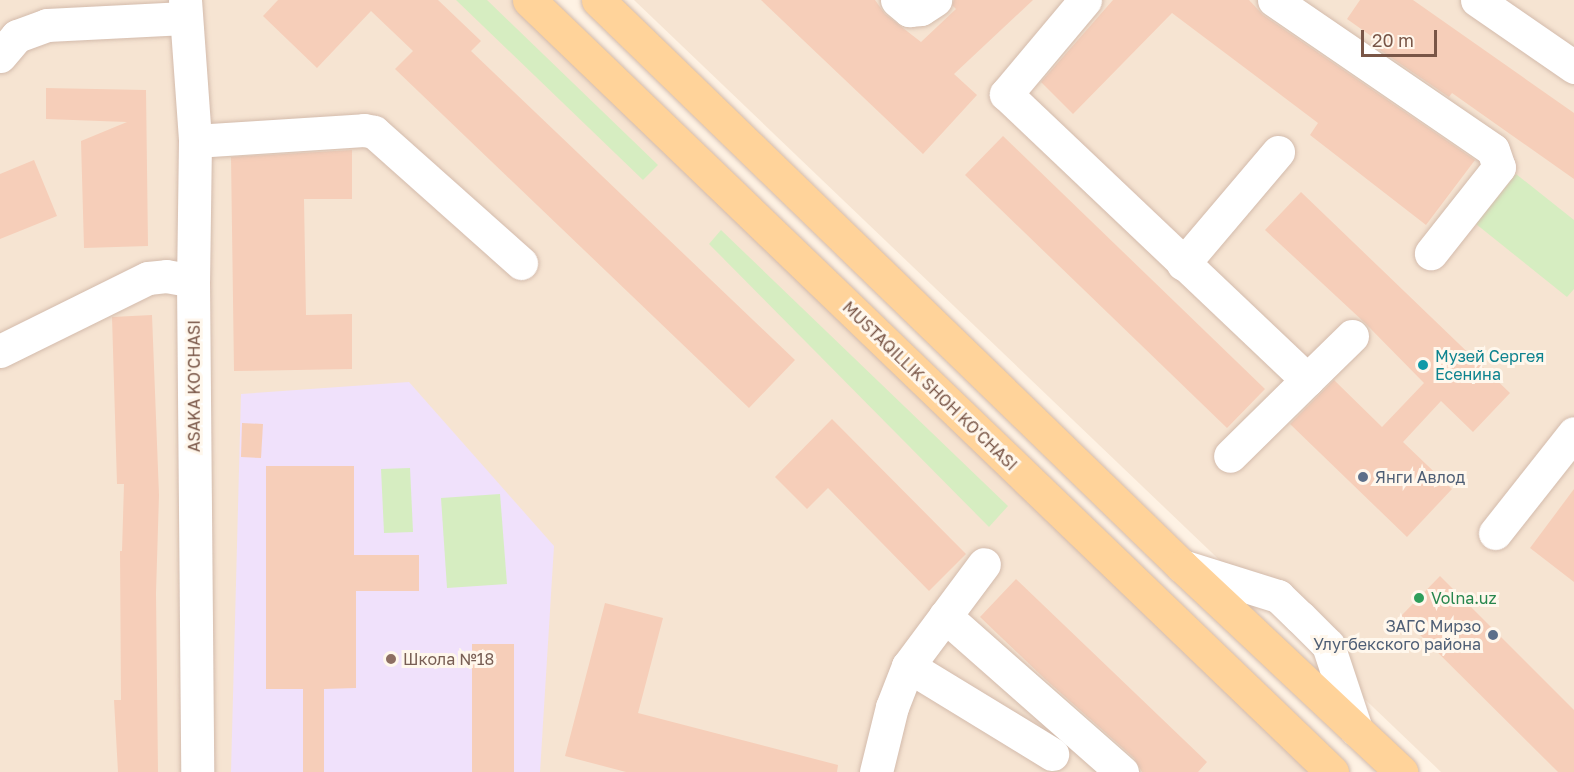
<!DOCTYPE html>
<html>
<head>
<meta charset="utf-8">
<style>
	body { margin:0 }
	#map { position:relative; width:1574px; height:772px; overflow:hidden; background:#fef2e4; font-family:"Golos Text",sans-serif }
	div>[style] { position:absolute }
	.residential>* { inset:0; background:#f6e4d2 }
	.education>* { inset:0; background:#f0e1fb }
	.green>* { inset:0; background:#d6edc1 }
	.building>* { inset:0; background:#f6ceb9 }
	.roads { filter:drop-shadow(0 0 2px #d3bbac) drop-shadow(0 0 2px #d3bbac) }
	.minor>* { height:33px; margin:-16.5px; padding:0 16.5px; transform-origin:16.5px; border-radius:16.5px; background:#fff }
	.major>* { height:33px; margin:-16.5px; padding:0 16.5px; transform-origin:16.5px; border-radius:16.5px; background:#ffd39a }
	.dots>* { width:16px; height:16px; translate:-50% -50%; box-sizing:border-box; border:3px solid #fff7ec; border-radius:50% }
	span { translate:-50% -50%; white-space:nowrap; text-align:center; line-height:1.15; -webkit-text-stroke:6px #fff7ec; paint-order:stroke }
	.culture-label { font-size:16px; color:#0d838f }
	.left { translate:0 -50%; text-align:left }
	.street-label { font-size:16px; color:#795647 }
	.service-label { font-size:16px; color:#4e5e75 }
	.right { translate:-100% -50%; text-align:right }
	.leisure-label { font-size:16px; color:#27864d }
	.education-label { font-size:16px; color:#785e54 }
	.scale { position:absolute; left:1361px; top:30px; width:76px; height:27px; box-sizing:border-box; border:3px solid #795647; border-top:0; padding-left:8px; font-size:18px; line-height:21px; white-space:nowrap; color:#795647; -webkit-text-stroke:4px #fff7ec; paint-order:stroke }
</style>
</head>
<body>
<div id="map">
	<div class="residential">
		<div style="clip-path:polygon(0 0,529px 0,1332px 772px,0 772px)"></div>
		<div style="clip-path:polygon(634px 0,1574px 0,1574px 772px,1441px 772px)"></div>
	</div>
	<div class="education">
		<div style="clip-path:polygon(409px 382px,554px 546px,540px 772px,231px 772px,241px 394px)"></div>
	</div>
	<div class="green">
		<div style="clip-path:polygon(456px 0,487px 0,658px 165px,643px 180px)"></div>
		<div style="clip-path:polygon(1516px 174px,1574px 220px,1574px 289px,1567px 297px,1476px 224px)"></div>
		<div style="clip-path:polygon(721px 230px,1008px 506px,989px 527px,709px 244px)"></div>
		<div style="clip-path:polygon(410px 468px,413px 532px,384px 533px,381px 469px)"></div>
		<div style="clip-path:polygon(500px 494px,507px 584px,447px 588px,441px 498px)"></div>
	</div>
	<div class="building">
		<div style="clip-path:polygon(278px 0,438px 0,481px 41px,471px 51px,795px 360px,749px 408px,395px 69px,413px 51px,371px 11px,317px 68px,263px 16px)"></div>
		<div style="clip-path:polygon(761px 0,875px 0,885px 14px,921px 42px,956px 9px,952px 5px,954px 0,1033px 0,954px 74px,977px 95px,923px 154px)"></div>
		<div style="clip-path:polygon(1113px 0,1249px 0,1263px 15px,1475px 160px,1426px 225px,1310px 135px,1318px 123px,1172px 13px,1073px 114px,1041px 82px)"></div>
		<div style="clip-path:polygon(1360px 0,1413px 0,1574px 113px,1574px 179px,1452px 93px,1449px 97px,1377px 48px,1381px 43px,1347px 19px)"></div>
		<div style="clip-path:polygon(46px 88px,146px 90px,148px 246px,84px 248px,81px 141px,127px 122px,46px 119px)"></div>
		<div style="clip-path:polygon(1003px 136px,1265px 389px,1227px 428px,965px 175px)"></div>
		<div style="clip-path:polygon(352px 150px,352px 199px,304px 199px,306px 315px,352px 314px,352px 369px,234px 371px,231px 157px)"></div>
		<div style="clip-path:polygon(34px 160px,57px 216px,0 239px,0 174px)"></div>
		<div style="clip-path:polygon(1301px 192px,1510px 393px,1473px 432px,1441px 401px,1403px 442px,1452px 489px,1407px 537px,1290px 424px,1334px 380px,1382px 427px,1424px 383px,1365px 323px,1265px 230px)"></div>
		<div style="clip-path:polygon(152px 315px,159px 495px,156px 593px,158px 772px,118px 772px,114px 700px,121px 700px,120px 551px,122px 551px,124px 484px,117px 484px,112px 317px)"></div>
		<div style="clip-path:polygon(832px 419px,966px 554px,929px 591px,828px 488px,807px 509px,775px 477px)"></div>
		<div style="clip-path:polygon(242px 423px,263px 424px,261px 458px,241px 457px)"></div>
		<div style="clip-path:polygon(266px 466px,354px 466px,354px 555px,419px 555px,419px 591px,356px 591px,356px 688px,324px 689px,324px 772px,303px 772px,303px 689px,266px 689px)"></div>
		<div style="clip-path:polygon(1574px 489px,1574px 582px,1530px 548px)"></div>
		<div style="clip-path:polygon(1440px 576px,1574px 710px,1574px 772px,1558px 772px,1401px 616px)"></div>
		<div style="clip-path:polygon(1016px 579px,1207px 762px,1198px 772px,1142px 772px,1134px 758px,1045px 679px,980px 617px)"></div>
		<div style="clip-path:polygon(605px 603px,663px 618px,638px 713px,838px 765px,837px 772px,626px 772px,565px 756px)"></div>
		<div style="clip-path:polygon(472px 644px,514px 644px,514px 772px,472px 772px)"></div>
	</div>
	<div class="roads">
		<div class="minor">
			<div style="left:185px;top:0;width:141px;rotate:85.9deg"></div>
			<div style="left:195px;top:141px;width:140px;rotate:90.8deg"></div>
			<div style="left:193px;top:281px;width:491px;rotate:89.5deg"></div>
			<div style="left:897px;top:0;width:16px;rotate:40deg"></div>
			<div style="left:909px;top:10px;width:12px;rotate:-5deg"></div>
			<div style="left:921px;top:9px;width:17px;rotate:-33deg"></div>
			<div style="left:1085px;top:0;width:123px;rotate:130deg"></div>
			<div style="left:1006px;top:94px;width:415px;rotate:43.5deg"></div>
			<div style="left:1307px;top:380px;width:108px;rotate:135.4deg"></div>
			<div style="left:1274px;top:0;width:265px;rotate:34.4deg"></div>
			<div style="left:1493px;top:150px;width:18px;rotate:71deg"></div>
			<div style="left:1499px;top:167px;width:110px;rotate:128.3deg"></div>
			<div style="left:1477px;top:0;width:118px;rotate:34.6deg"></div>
			<div style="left:0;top:56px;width:26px;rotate:-50deg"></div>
			<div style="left:17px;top:36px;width:32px;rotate:-20deg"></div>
			<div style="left:47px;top:25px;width:138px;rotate:-2.9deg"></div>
			<div style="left:195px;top:141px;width:169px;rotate:-3.7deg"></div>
			<div style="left:364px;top:130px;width:10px;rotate:11deg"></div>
			<div style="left:374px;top:132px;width:197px;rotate:41.7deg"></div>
			<div style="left:1183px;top:264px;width:147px;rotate:-49.7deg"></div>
			<div style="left:0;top:351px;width:165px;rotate:-26.3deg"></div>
			<div style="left:148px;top:278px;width:18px;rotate:-6deg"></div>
			<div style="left:166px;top:276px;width:27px;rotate:10deg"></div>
			<div style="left:1307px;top:380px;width:63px;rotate:-44.4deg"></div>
			<div style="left:1495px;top:533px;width:127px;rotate:-51.7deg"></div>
			<div style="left:1182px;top:566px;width:101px;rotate:17.4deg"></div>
			<div style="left:1278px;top:596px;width:30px;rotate:44deg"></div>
			<div style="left:1300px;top:617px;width:40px;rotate:45deg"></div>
			<div style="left:1328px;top:645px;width:89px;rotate:71.6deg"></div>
			<div style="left:945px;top:616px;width:236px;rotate:41.4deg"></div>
			<div style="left:908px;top:666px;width:169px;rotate:31.4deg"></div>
			<div style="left:876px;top:772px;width:67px;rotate:-76.2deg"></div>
			<div style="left:892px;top:707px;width:44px;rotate:-68.7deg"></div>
			<div style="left:908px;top:666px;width:127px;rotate:-53.3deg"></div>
		</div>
		<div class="major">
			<div style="left:529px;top:0;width:1114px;rotate:43.87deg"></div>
			<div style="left:598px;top:0;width:813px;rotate:44.1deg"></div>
			<div style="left:1182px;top:566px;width:301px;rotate:43.2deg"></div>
		</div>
	</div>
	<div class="dots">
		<div style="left:1423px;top:365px;background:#0f9aa8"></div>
		<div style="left:1363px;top:477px;background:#5c6f8a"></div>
		<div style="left:1419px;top:598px;background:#2e9e5b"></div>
		<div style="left:1493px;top:635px;background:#5c6f8a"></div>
		<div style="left:391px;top:659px;background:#8d6e63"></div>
	</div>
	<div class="culture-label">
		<span class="left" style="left:1435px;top:365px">Музей Сергея<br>Есенина</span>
	</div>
	<div class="street-label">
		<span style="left:194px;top:386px;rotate:-90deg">ASAKA KO'CHASI</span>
		<span style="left:930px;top:386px;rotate:44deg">MUSTAQILLIK SHOH KO'CHASI</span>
	</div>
	<div class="service-label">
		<span class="left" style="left:1375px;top:477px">Янги Авлод</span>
		<span class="right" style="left:1481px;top:635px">ЗАГС Мирзо<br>Улугбекского района</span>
	</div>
	<div class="leisure-label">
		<span class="left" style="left:1431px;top:598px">Volna.uz</span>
	</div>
	<div class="education-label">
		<span class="left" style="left:403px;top:659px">Школа №18</span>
	</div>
	<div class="scale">20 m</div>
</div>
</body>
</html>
